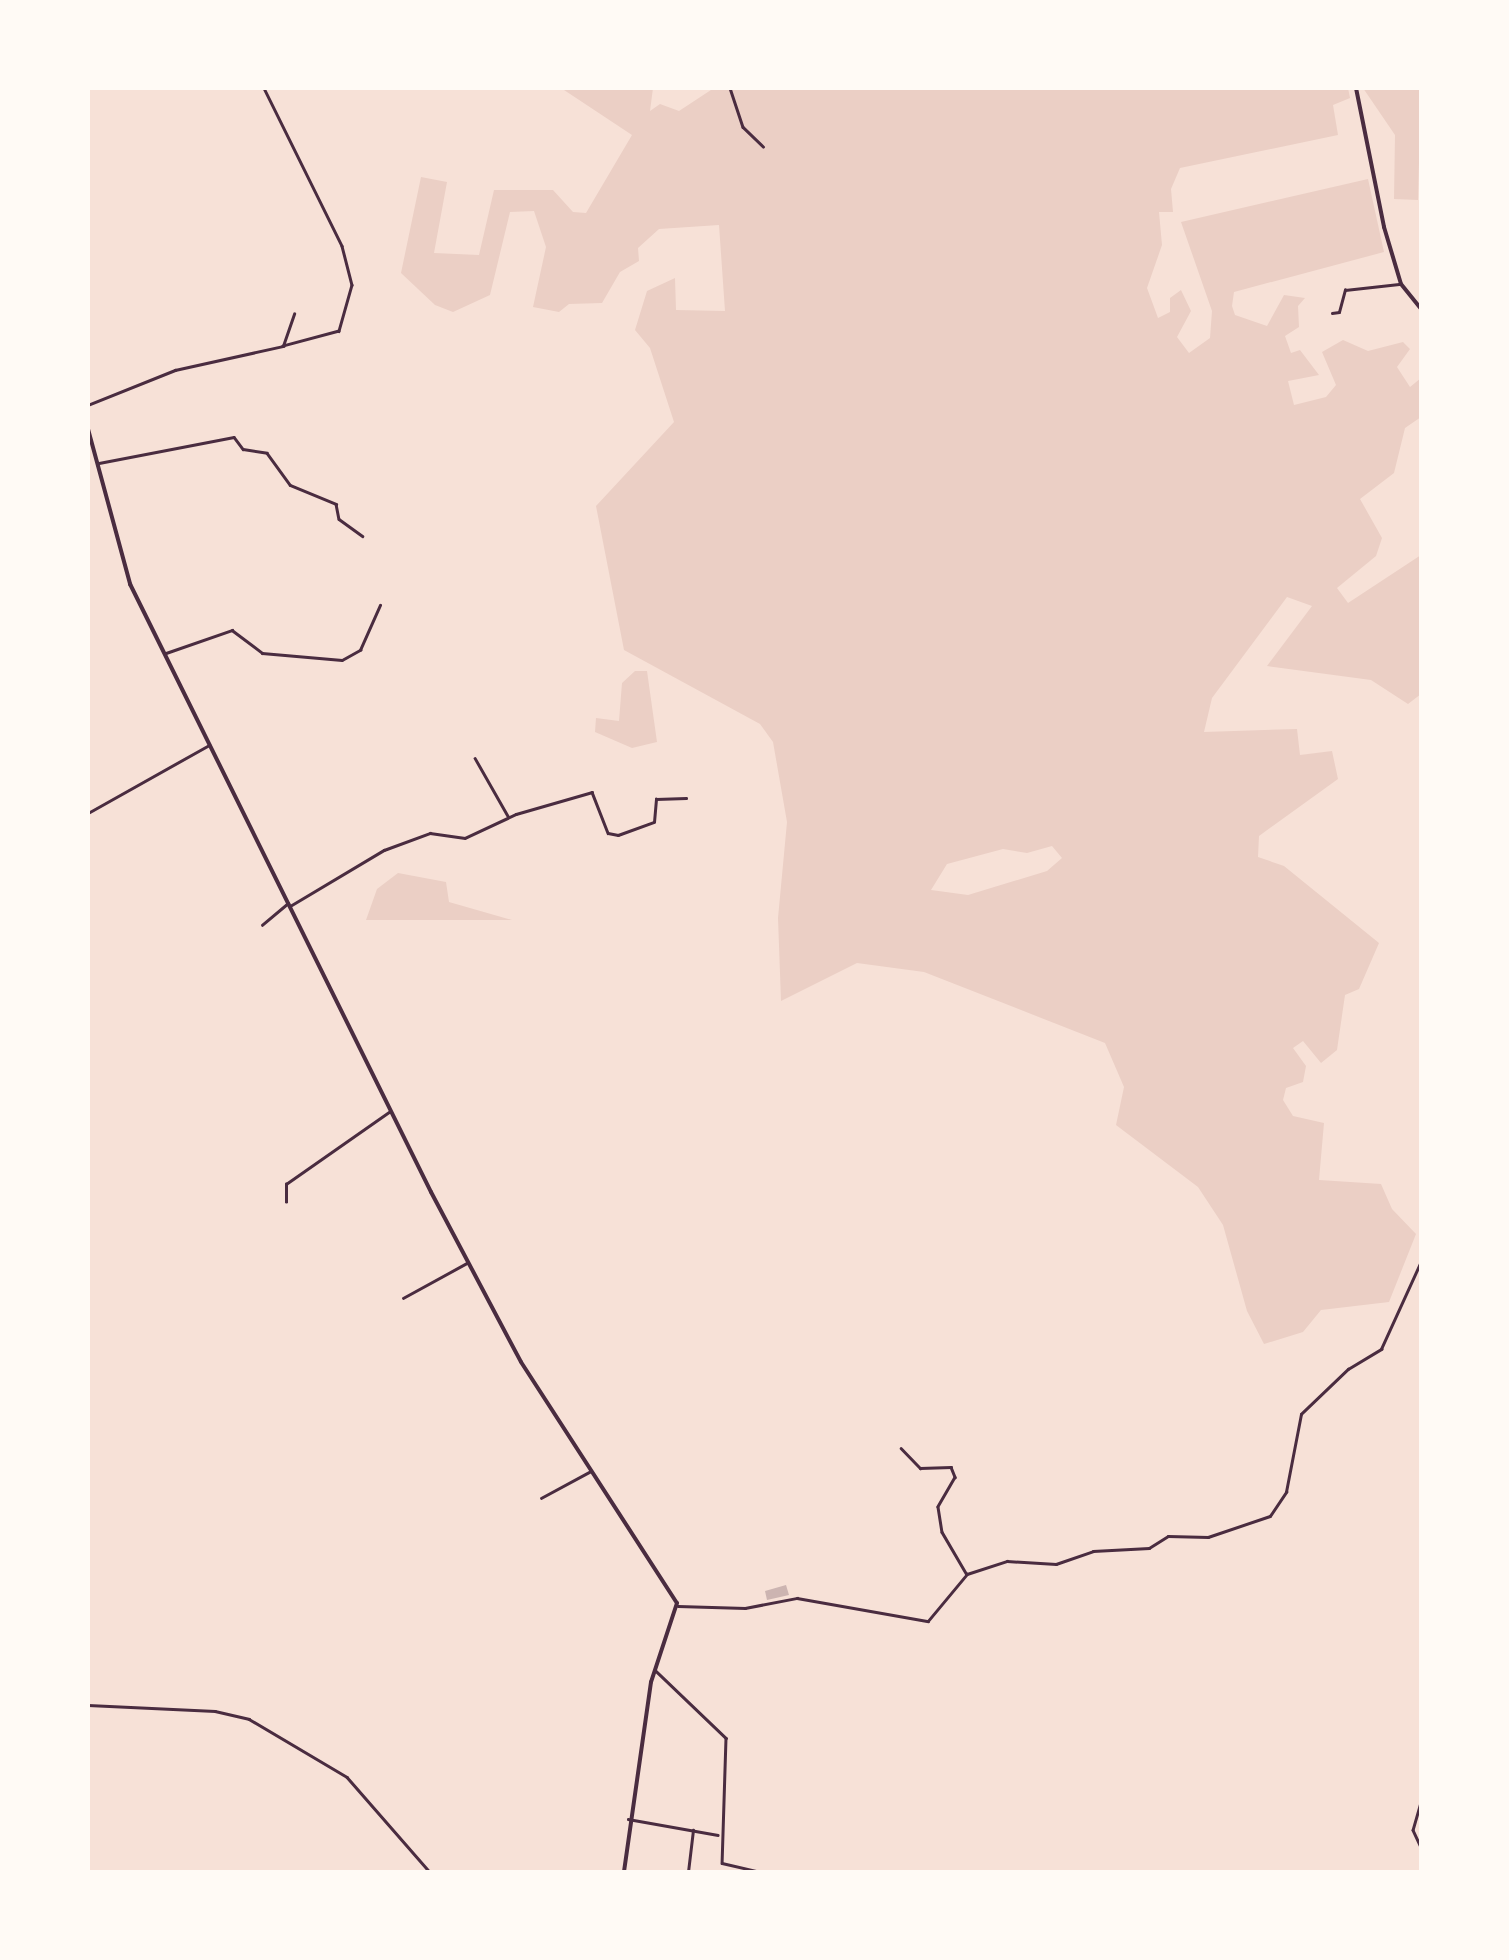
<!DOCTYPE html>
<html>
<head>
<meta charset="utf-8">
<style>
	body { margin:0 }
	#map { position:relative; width:1509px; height:1960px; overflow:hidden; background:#f7e1d7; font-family:"Noto Serif",serif }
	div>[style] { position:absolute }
	.green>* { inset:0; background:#ebcfc5 }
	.building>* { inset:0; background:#ccb4b1 }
	.minor>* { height:2.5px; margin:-1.25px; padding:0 1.25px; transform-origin:1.25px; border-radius:1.25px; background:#4a2c40 }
	.tertiary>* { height:4px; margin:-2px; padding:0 2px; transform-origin:2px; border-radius:2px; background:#4a2c40 }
	.secondary>* { height:4px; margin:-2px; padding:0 2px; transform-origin:2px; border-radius:2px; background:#4a2c40 }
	span { translate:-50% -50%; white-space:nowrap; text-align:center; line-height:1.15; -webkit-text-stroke:8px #fffaf5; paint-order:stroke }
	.frame { position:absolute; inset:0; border:90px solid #fffaf5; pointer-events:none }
</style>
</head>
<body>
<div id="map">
	<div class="green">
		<div style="clip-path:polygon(evenodd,561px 88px,653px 88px,650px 111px,660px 104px,679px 111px,714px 88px,1348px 88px,1350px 98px,1333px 105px,1338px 135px,1180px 168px,1171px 189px,1173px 212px,1159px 212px,1162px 245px,1147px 288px,1158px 318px,1170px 312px,1170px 298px,1181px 290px,1191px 311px,1177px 337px,1189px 353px,1210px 338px,1212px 311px,1181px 222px,1368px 179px,1384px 252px,1234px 292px,1232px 306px,1235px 315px,1267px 326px,1284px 295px,1305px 298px,1298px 306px,1299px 327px,1285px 336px,1291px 353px,1300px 350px,1319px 375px,1288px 381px,1294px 405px,1326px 397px,1336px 385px,1322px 352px,1343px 340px,1368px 351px,1403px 342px,1410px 349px,1397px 367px,1410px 387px,1421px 378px,1421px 417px,1405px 428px,1394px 473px,1360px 499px,1382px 538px,1376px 556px,1337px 588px,1348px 603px,1421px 555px,1421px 694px,1408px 704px,1371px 680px,1267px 666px,1312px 606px,1287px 597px,1212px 698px,1204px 732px,1297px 729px,1300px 755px,1332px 751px,1338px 779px,1259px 836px,1258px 857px,1284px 866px,1379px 943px,1359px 989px,1345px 995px,1337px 1050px,1321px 1063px,1303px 1041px,1293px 1048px,1306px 1066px,1303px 1082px,1286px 1088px,1283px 1100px,1293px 1116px,1324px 1123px,1319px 1180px,1381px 1184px,1392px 1209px,1416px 1234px,1389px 1302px,1321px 1310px,1303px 1332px,1264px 1344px,1247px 1311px,1223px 1225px,1198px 1187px,1116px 1125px,1124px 1087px,1105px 1043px,924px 972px,857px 963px,781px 1001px,778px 918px,787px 822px,773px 742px,760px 724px,624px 650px,596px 506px,674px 422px,650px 348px,635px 330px,647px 291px,675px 278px,676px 310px,725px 311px,719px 225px,659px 229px,638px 248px,639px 261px,620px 272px,602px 303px,569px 304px,559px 312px,533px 307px,546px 247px,534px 211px,510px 212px,490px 295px,453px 312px,435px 305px,401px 273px,421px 177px,447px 182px,434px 253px,479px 255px,494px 190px,553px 190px,573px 212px,586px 213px,632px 135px,561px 88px,1052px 846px,1062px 858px,1047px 871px,968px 895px,931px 890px,947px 864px,1003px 849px,1027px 853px,1052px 846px)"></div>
		<div style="clip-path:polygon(1363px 88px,1421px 88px,1418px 200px,1394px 199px,1395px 135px)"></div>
		<div style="clip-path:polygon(635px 671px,647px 671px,657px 742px,632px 748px,595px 732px,596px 718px,619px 721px,622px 683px)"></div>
		<div style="clip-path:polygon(398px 873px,446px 882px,449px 902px,512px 920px,366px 920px,377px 889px)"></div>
	</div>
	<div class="building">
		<div style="clip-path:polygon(786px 1585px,789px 1595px,767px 1600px,765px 1591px)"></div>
	</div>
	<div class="minor">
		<div style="left:264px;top:88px;width:176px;rotate:63.7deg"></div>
		<div style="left:342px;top:246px;width:40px;rotate:75.6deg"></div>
		<div style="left:352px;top:285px;width:48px;rotate:105.8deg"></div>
		<div style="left:339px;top:331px;width:58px;rotate:165deg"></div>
		<div style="left:730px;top:88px;width:41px;rotate:71.6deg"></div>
		<div style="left:743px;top:127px;width:28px;rotate:44deg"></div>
		<div style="left:1332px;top:313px;width:7px;rotate:-8deg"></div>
		<div style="left:1339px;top:312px;width:23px;rotate:-75deg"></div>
		<div style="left:1345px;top:290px;width:54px;rotate:-6.3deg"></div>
		<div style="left:88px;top:405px;width:94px;rotate:-21.9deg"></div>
		<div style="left:175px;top:370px;width:111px;rotate:-12.5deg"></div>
		<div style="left:283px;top:346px;width:34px;rotate:-71deg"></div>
		<div style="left:99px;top:463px;width:137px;rotate:-10.9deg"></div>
		<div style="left:234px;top:437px;width:15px;rotate:53deg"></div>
		<div style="left:243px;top:449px;width:24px;rotate:9deg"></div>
		<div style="left:267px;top:453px;width:39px;rotate:54deg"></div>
		<div style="left:290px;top:485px;width:50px;rotate:22.4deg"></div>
		<div style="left:336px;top:504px;width:15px;rotate:79deg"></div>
		<div style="left:339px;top:519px;width:29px;rotate:36deg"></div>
		<div style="left:166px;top:653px;width:70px;rotate:-19.2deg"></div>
		<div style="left:232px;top:630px;width:38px;rotate:37deg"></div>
		<div style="left:262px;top:653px;width:80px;rotate:5deg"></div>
		<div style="left:342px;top:660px;width:21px;rotate:-29deg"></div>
		<div style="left:360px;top:650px;width:49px;rotate:-66deg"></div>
		<div style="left:475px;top:758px;width:67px;rotate:60.4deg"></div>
		<div style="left:88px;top:813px;width:139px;rotate:-29.3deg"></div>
		<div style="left:290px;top:906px;width:109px;rotate:-30.8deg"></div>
		<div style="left:384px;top:850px;width:49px;rotate:-20.3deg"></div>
		<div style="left:430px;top:833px;width:35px;rotate:8deg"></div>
		<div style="left:465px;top:838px;width:56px;rotate:-25.2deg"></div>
		<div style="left:516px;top:814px;width:79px;rotate:-16.1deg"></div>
		<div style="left:592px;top:792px;width:44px;rotate:68.7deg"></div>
		<div style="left:608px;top:833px;width:10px;rotate:11deg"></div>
		<div style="left:618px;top:835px;width:38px;rotate:-20deg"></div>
		<div style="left:654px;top:822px;width:23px;rotate:-85deg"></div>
		<div style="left:656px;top:799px;width:30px;rotate:-2deg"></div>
		<div style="left:262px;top:925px;width:34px;rotate:-40deg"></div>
		<div style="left:286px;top:1202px;width:18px;rotate:-90deg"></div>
		<div style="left:286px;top:1184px;width:126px;rotate:-35deg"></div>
		<div style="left:403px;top:1298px;width:73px;rotate:-28.7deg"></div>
		<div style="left:901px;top:1448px;width:28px;rotate:46deg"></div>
		<div style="left:920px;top:1468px;width:31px;rotate:-2deg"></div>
		<div style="left:951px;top:1467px;width:11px;rotate:68deg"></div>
		<div style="left:955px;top:1477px;width:34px;rotate:120deg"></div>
		<div style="left:938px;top:1507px;width:25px;rotate:81deg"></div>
		<div style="left:942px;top:1532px;width:48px;rotate:59.7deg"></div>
		<div style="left:541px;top:1498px;width:55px;rotate:-28.4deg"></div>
		<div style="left:678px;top:1606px;width:67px;rotate:1.7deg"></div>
		<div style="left:745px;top:1608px;width:53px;rotate:-10.9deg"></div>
		<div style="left:797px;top:1598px;width:133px;rotate:10deg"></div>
		<div style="left:928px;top:1621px;width:61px;rotate:-50.3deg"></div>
		<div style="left:967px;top:1574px;width:42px;rotate:-18deg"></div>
		<div style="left:1007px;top:1561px;width:49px;rotate:3.5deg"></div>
		<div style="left:1056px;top:1564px;width:39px;rotate:-19deg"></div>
		<div style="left:1093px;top:1551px;width:56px;rotate:-3.1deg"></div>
		<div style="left:1149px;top:1548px;width:22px;rotate:-32deg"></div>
		<div style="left:1168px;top:1536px;width:40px;rotate:1.4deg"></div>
		<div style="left:1208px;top:1537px;width:65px;rotate:-18.7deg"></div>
		<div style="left:1270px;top:1516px;width:29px;rotate:-56deg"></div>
		<div style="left:1286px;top:1492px;width:79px;rotate:-79.1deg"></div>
		<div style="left:1301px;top:1414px;width:65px;rotate:-43.8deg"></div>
		<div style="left:1348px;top:1369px;width:39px;rotate:-31deg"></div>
		<div style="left:1381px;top:1349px;width:99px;rotate:-65.5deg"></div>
		<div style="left:656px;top:1671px;width:97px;rotate:43.7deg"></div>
		<div style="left:726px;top:1738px;width:125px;rotate:91.8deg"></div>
		<div style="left:722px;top:1863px;width:40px;rotate:13deg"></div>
		<div style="left:88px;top:1705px;width:127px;rotate:2.7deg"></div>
		<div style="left:215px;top:1711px;width:35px;rotate:13deg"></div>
		<div style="left:249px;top:1719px;width:114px;rotate:30.6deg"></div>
		<div style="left:347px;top:1777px;width:126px;rotate:48.9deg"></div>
		<div style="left:1422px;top:1799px;width:32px;rotate:106deg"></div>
		<div style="left:1413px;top:1830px;width:21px;rotate:65deg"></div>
		<div style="left:628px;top:1819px;width:91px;rotate:10.1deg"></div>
		<div style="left:688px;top:1872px;width:42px;rotate:-83.2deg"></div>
	</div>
	<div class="tertiary">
		<div style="left:1356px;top:88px;width:142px;rotate:78.6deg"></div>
		<div style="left:1384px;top:227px;width:59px;rotate:73.4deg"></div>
		<div style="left:1401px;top:284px;width:33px;rotate:51deg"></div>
	</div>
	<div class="secondary">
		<div style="left:88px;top:429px;width:161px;rotate:74.8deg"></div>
		<div style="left:130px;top:584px;width:678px;rotate:63.66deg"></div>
		<div style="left:431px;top:1192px;width:192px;rotate:62.1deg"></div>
		<div style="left:521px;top:1362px;width:287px;rotate:57.1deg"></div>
		<div style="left:677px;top:1603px;width:83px;rotate:108.2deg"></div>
		<div style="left:651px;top:1682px;width:192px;rotate:98.1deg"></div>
	</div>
	<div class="frame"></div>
</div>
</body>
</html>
